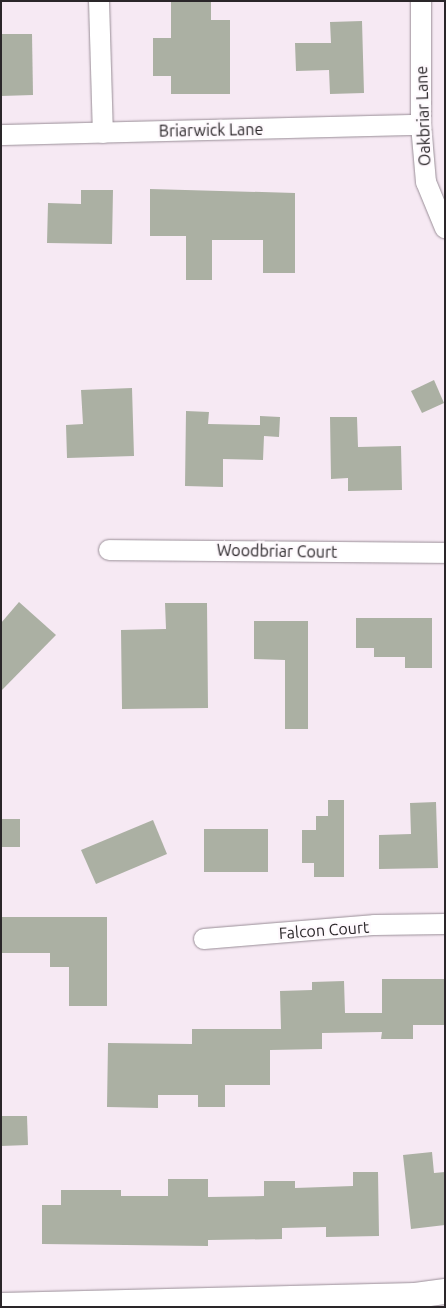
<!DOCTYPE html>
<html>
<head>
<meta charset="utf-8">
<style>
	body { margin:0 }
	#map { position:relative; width:446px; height:1308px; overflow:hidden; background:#f6e9f3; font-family:Ubuntu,sans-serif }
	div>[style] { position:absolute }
	.building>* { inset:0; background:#abb0a3 }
	.roads { filter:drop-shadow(0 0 1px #998e97) drop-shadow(0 0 1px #998e97) }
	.minor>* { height:20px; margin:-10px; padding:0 10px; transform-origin:10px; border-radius:10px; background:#fff }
	.tertiary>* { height:25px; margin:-12.5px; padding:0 12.5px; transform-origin:12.5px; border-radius:12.5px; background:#fff }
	span { translate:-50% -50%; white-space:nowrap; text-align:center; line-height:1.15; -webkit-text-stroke:4.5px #fef9fd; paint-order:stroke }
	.street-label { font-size:16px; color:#2a2629 }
	.frame { position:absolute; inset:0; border:2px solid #2a2629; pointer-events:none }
</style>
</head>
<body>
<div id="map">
	<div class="building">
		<div style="clip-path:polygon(171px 1px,211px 1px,211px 20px,230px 20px,230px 94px,171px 94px,171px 76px,153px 76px,153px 38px,171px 38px)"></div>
		<div style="clip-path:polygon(362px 21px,364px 93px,330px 94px,329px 70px,296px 71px,295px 43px,331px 43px,330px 22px)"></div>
		<div style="clip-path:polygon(1px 34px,32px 34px,33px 95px,1px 96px)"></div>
		<div style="clip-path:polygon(150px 189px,295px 193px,295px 273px,263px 273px,263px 240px,212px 240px,212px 280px,186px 280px,186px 236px,150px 236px)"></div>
		<div style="clip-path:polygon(81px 190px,113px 190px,112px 244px,47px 243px,48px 203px,81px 204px)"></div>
		<div style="clip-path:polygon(434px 380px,444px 403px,422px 413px,411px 391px)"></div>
		<div style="clip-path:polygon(132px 388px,134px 456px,67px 458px,66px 425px,83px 424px,81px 390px)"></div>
		<div style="clip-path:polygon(186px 411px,209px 412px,208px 424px,260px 425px,260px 416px,280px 417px,279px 437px,264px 436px,263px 460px,223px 459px,223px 487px,185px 486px)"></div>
		<div style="clip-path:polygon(330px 417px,357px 417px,358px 447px,401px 446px,402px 490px,348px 491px,348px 478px,331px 479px)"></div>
		<div style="clip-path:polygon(19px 602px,56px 635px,1px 691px,1px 623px)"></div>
		<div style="clip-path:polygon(165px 603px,207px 603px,208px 708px,122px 709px,121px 630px,166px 629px)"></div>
		<div style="clip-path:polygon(356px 618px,432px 618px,432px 668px,405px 668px,405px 657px,374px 657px,374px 648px,356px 648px)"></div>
		<div style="clip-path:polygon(254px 621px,308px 621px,308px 729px,285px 729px,285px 660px,254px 659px)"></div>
		<div style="clip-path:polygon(328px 800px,344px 800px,344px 877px,314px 877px,314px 863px,302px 863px,302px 830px,316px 830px,316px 816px,328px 816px)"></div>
		<div style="clip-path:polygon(436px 802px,438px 868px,379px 869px,379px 835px,411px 834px,410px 803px)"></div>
		<div style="clip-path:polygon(1px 819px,20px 819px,20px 847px,1px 847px)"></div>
		<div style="clip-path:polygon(153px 820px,167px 854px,96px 884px,81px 850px)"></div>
		<div style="clip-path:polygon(204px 829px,268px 829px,268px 872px,204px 872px)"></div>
		<div style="clip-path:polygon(1px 917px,107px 917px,107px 1006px,69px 1006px,69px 967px,50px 967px,50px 953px,1px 953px)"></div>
		<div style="clip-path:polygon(382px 979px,445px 979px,445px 1025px,413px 1025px,413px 1039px,381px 1039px,382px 1032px,322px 1033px,322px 1049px,270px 1050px,270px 1085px,225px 1085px,225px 1107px,198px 1107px,198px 1095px,158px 1095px,158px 1108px,107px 1107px,108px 1043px,192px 1044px,192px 1029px,281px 1029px,280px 991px,312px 990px,312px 982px,344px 981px,345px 1013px,382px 1013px)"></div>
		<div style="clip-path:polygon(1px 1116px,27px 1116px,28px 1145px,1px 1146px)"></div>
		<div style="clip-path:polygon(432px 1152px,434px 1173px,445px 1172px,445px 1225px,411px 1229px,403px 1155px)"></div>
		<div style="clip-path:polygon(353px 1172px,378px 1172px,379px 1236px,326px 1237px,326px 1227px,282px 1228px,282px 1239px,208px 1240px,208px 1246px,42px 1244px,42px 1205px,61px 1205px,61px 1190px,121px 1190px,121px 1196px,168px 1196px,168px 1179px,208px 1179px,208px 1197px,264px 1196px,264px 1181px,295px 1181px,295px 1188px,353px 1186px)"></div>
	</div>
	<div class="roads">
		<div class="minor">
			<div style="left:99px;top:1px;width:132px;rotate:88.3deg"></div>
			<div style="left:421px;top:1px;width:124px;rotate:90deg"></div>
			<div style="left:421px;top:125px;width:57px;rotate:85deg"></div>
			<div style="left:426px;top:182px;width:50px;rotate:67.6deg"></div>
			<div style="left:1px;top:135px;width:420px;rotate:-1.4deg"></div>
			<div style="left:109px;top:550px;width:336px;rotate:0.5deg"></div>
			<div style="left:204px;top:939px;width:172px;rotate:-4.7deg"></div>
			<div style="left:375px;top:925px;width:70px;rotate:-0.8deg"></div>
		</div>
		<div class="tertiary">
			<div style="left:1px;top:1305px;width:414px;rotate:-1.4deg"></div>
			<div style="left:415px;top:1295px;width:30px;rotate:-8deg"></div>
		</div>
	</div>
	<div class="street-label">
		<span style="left:423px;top:116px;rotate:-92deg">Oakbriar Lane</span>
		<span style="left:211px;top:130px;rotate:-1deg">Briarwick Lane</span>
		<span style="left:277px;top:551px;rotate:1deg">Woodbriar Court</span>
		<span style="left:324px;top:930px;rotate:-4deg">Falcon Court</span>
	</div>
	<div class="frame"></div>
</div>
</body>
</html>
